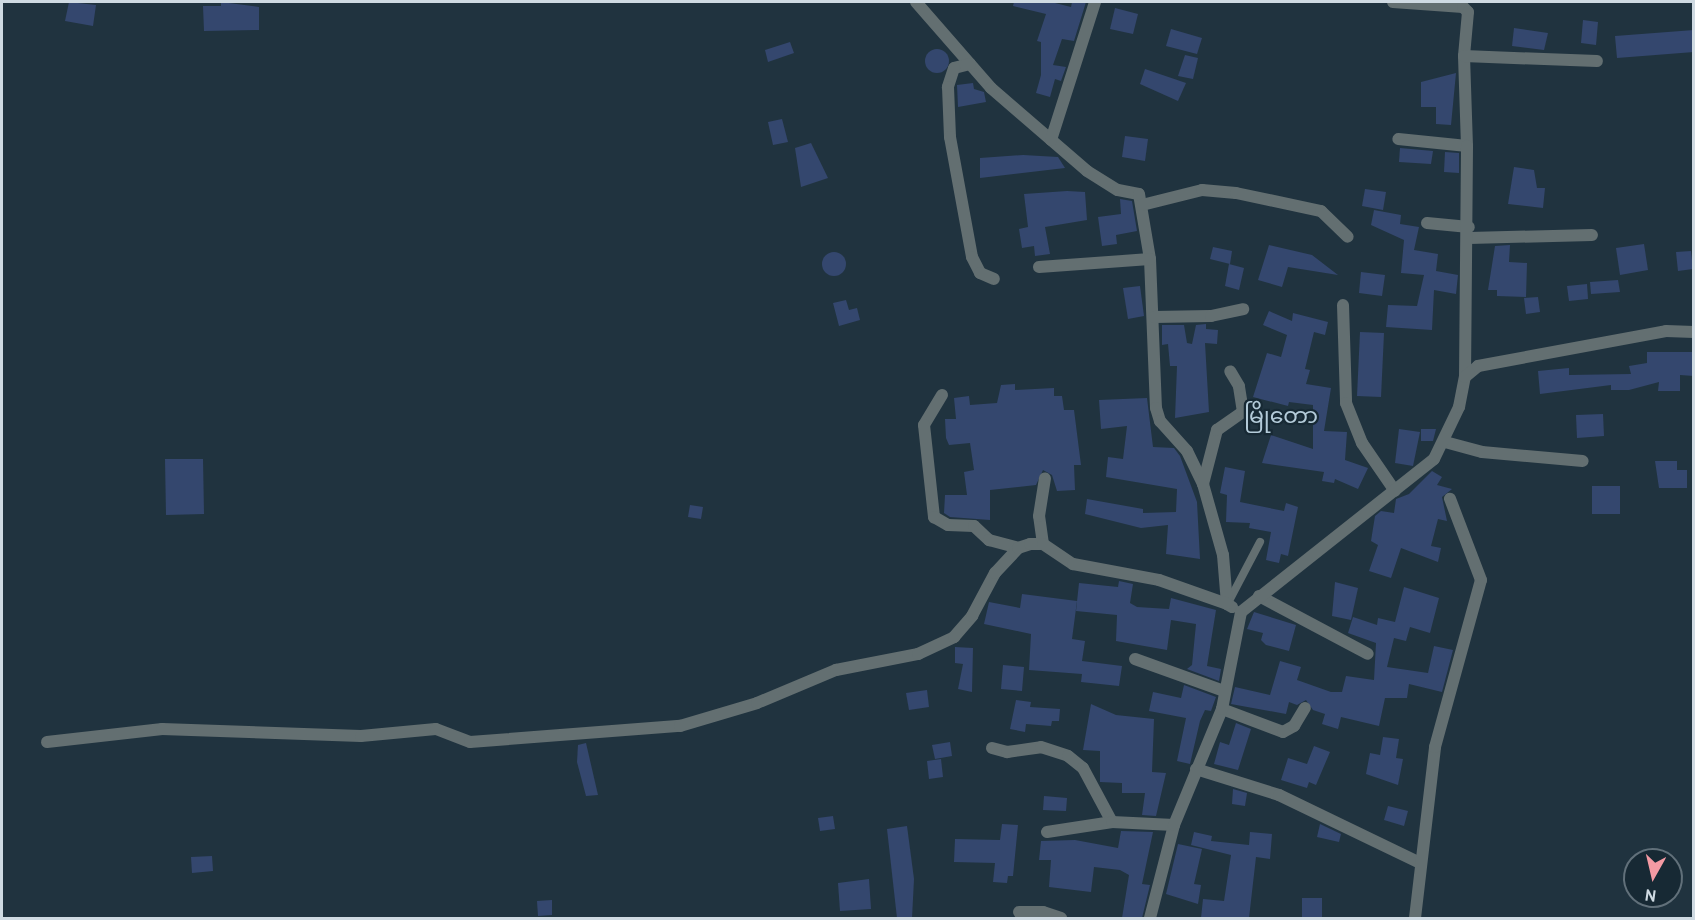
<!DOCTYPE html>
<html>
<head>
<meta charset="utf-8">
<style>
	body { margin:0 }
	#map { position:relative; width:1695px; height:920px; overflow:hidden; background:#20333f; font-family:Overpass,"Noto Sans Myanmar",sans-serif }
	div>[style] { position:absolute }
	.building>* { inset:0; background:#34476e }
	.round { border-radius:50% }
	.service>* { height:8px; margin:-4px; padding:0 4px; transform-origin:4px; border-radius:4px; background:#636f71 }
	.minor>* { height:12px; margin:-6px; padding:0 6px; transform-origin:6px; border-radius:6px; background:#636f71 }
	span { translate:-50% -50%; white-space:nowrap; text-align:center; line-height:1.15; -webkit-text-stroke:4.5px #172934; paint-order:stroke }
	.quarter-label { font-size:22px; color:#b4cbd9 }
	.frame { position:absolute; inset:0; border:3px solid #cfdae2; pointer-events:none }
	.north { position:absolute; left:1623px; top:848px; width:60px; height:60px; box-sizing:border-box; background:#172934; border:2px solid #61707a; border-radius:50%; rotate:188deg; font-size:16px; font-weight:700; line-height:24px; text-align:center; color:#cfdae2 }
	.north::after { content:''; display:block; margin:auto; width:21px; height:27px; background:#f49aa3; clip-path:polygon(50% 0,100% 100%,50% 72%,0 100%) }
</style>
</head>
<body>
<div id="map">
	<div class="building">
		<div style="clip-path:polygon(69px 2px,96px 5px,93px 26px,65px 21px)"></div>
		<div style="clip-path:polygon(221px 2px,259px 7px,259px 30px,204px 31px,203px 6px,221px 6px)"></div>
		<div style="clip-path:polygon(1014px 2px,1051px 2px,1071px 7px,1072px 2px,1086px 2px,1074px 41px,1062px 39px,1053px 65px,1066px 67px,1061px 81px,1055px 79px,1050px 97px,1036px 93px,1041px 75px,1041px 42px,1037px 41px,1046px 14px,1013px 6px)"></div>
		<div style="clip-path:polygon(1115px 8px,1138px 14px,1133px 34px,1110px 29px)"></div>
		<div style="clip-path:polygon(1583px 20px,1598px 22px,1596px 45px,1581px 43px)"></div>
		<div style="clip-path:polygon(1514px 28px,1548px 33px,1544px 50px,1512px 46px)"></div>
		<div style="clip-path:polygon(1171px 29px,1202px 38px,1197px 54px,1166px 46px)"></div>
		<div style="clip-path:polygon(1694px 30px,1694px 52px,1617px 58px,1615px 36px)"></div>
		<div style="clip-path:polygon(790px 42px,794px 53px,768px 62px,765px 50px)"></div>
		<div class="round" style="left:925px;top:49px;width:24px;height:24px"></div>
		<div style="clip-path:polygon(1185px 55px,1198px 58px,1193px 79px,1178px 76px)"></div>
		<div style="clip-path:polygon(1145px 69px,1186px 83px,1178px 101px,1140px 84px)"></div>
		<div style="clip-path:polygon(1456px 73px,1451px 125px,1436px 124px,1436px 107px,1421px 107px,1421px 82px)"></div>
		<div style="clip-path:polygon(973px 83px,974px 89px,984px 92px,986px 102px,958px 107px,957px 85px)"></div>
		<div style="clip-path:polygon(782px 119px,788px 142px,773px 145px,768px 122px)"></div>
		<div style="clip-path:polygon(1125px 136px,1148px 139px,1145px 161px,1122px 157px)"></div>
		<div style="clip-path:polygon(811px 143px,828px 178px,801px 187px,795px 148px)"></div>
		<div style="clip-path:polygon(1400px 148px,1433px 151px,1431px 164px,1399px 162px)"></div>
		<div style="clip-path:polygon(1445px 152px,1459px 153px,1459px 173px,1444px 172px)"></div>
		<div style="clip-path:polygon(1023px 155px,1058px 157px,1065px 168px,980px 178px,980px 158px)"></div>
		<div style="clip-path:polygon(1514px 167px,1534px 170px,1537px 188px,1545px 188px,1543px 208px,1508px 204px)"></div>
		<div style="clip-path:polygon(1365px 189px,1386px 192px,1383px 210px,1362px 206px)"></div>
		<div style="clip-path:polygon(1067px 191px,1085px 192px,1087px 220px,1045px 227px,1050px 254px,1035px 256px,1034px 246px,1022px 248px,1019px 229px,1028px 227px,1024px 194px)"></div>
		<div style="clip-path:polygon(1120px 199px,1132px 201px,1137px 231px,1116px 235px,1117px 244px,1102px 246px,1098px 217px,1121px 214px)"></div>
		<div style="clip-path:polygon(1374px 210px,1401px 215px,1400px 224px,1419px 227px,1414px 250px,1438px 254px,1436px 271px,1458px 275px,1456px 294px,1434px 290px,1432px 330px,1386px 327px,1388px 305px,1417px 306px,1424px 275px,1401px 273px,1404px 240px,1371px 225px)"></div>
		<div style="clip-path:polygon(1644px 244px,1648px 270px,1620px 275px,1616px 248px)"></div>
		<div style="clip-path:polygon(1269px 245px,1312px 255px,1338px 275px,1288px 267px,1282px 287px,1258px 280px)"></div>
		<div style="clip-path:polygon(1510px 245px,1509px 262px,1527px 263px,1526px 297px,1497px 296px,1497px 290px,1488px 290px,1495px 246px)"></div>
		<div style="clip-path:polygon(1213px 247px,1232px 251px,1230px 264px,1210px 259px)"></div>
		<div style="clip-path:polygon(1691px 251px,1693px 269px,1678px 271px,1676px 252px)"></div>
		<div class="round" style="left:822px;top:252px;width:24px;height:24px"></div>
		<div style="clip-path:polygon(1229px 264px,1244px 268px,1239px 290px,1225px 286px)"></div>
		<div style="clip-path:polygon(1361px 272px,1385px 275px,1382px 296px,1359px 293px)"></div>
		<div style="clip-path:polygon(1618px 280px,1620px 292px,1591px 294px,1590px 282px)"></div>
		<div style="clip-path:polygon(1587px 284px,1588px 299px,1569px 301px,1567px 286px)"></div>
		<div style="clip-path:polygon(1140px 286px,1144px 316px,1128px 319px,1123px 288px)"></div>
		<div style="clip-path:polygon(1538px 297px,1540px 312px,1526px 314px,1524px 298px)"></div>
		<div style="clip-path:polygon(846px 300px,849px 310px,857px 308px,860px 320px,839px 326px,833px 303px)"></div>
		<div style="clip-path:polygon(1269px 311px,1292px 321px,1293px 313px,1328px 322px,1325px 335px,1314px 332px,1305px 369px,1310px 370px,1306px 384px,1331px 388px,1324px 431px,1347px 432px,1345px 460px,1368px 468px,1358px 489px,1335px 479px,1334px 483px,1322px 481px,1324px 472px,1262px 463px,1271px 435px,1313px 449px,1313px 405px,1289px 402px,1288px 406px,1253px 397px,1267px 353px,1281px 357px,1287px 335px,1263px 325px)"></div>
		<div style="clip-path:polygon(1206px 324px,1206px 329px,1218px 330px,1217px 344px,1205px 343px,1209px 412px,1175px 418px,1177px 366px,1170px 366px,1168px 344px,1162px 345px,1162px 325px,1184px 325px,1187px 343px,1192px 344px,1196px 325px)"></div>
		<div style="clip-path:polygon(1360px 332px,1384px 333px,1381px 397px,1357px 396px)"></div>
		<div style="clip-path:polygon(1647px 352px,1694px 352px,1694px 376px,1680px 375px,1680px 391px,1658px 391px,1659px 382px,1629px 390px,1611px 390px,1611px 385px,1540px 394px,1538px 371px,1569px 368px,1569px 375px,1631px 374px,1629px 366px,1647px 363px)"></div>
		<div style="clip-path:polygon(1015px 384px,1015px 390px,1054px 388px,1054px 396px,1062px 396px,1064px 410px,1074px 410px,1081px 465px,1074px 465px,1075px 490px,1057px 491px,1052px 475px,1043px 470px,1036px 485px,990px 490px,990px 520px,950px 517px,944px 513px,945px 495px,967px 495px,964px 472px,974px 470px,970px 443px,949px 445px,946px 438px,945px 419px,956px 419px,954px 398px,969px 396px,970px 405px,997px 403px,1001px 385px)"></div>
		<div style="clip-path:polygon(1147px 398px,1153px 447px,1174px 448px,1180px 456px,1197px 502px,1200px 559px,1166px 554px,1168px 525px,1141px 528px,1085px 514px,1087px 499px,1143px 509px,1143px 513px,1176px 512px,1177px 489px,1106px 477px,1108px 457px,1123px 459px,1127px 426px,1101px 429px,1099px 400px)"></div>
		<div style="clip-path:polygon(1603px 414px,1604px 436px,1577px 438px,1576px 415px)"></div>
		<div style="clip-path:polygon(1399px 429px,1420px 432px,1413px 466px,1395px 463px)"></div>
		<div style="clip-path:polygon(1421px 429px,1436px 429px,1433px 441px,1421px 441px)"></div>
		<div style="clip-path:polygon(165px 459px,203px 459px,204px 514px,166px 515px)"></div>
		<div style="clip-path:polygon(1655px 461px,1677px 461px,1677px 470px,1687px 470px,1687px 488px,1659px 488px)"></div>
		<div style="clip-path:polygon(1225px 467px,1245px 471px,1240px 502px,1284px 511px,1286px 503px,1298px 507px,1288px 556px,1281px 554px,1279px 563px,1266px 560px,1271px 532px,1249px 528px,1250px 523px,1226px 522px,1227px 495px,1220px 493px)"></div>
		<div style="clip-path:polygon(1432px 471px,1442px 477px,1437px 485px,1452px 489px,1442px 497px,1447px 521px,1438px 519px,1431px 546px,1441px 548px,1438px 562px,1401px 548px,1391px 578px,1369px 571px,1378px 545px,1371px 541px,1375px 516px,1381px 511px,1394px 513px,1396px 499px,1409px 494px)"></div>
		<div style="clip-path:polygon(1592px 486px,1620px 486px,1620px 514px,1592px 514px)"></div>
		<div style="clip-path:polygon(690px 505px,703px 507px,701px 519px,688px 517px)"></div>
		<div style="clip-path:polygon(1119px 581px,1133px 584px,1130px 603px,1137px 607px,1169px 609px,1171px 598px,1216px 610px,1207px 666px,1221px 669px,1219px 681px,1187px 669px,1192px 665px,1196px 624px,1171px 620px,1167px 650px,1116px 641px,1117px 615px,1076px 611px,1079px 583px,1118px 587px)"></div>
		<div style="clip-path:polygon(1335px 582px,1358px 588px,1351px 620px,1332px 616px)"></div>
		<div style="clip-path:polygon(1404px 587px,1439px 598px,1430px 633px,1410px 627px,1406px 641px,1394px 638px,1387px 667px,1428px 673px,1434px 646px,1453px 650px,1442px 692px,1409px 684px,1407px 698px,1385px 698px,1379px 726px,1341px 717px,1338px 729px,1322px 724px,1325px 714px,1313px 710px,1306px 700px,1297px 705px,1289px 702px,1286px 714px,1231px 704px,1235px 687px,1270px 695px,1280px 661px,1301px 667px,1297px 680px,1331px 692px,1342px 692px,1346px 676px,1374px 680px,1376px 643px,1348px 633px,1353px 617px,1377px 625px,1378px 618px,1395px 622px)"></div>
		<div style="clip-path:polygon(1022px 594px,1077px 601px,1072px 639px,1085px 641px,1082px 661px,1122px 666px,1119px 686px,1081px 682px,1082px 674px,1029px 670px,1031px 634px,984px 624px,989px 602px,1020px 608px)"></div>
		<div style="clip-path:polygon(1254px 612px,1296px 625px,1289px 651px,1266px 645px,1261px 640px,1263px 633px,1247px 629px)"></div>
		<div style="clip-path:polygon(955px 647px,973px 648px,972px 692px,958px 689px,963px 664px,955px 663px)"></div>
		<div style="clip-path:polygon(1003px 665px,1024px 667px,1022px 691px,1001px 689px)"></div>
		<div style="clip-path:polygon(1184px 685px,1216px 697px,1211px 711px,1205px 710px,1200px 721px,1190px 764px,1177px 761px,1186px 718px,1149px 711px,1153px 692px,1181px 698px)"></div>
		<div style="clip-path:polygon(927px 690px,929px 707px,909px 710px,906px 693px)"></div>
		<div style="clip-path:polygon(1016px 700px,1031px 702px,1030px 707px,1060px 709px,1059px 721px,1052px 721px,1051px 726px,1026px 724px,1025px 732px,1010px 729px)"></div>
		<div style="clip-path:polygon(1091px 704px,1116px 715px,1154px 719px,1152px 772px,1166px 773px,1156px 816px,1142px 815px,1145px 793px,1122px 793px,1122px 783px,1100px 782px,1100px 751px,1083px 750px)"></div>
		<div style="clip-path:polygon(1236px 723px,1251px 729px,1238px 770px,1214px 764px,1220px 742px,1229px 745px)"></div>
		<div style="clip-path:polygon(1383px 737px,1399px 739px,1396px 758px,1403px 759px,1398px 785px,1366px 774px,1370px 753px,1380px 755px)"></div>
		<div style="clip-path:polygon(950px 742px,952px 756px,935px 759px,932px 745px)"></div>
		<div style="clip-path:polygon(586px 743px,598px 795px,586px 796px,577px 762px,578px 745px)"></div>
		<div style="clip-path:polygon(1314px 746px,1330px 752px,1316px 785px,1309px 782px,1307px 788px,1281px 780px,1288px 758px,1307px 764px)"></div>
		<div style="clip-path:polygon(941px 759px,943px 777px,929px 779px,927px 761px)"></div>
		<div style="clip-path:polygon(1233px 789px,1247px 793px,1245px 806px,1232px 804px)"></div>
		<div style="clip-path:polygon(1044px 796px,1067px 798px,1066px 811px,1043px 810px)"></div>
		<div style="clip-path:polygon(1388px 806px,1408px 811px,1404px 826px,1384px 820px)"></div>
		<div style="clip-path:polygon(833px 816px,835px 829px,820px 831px,818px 818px)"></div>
		<div style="clip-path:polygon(1002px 824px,1018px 825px,1013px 876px,1008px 876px,1007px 883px,993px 882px,995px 863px,954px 862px,955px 839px,1000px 840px)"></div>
		<div style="clip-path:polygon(1320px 824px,1341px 834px,1339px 842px,1317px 837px)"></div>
		<div style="clip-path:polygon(907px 826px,914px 879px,912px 918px,897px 918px,887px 829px)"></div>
		<div style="clip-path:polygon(1121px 831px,1153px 832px,1142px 884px,1150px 885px,1142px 918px,1122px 918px,1129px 875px,1120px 870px,1094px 867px,1091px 892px,1049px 887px,1051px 860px,1039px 860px,1041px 841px,1075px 840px,1118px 848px)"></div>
		<div style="clip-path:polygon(1194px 832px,1212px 836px,1211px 841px,1249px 845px,1250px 832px,1272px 834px,1270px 859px,1256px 857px,1249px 918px,1201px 918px,1203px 899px,1224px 901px,1231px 855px,1191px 845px)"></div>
		<div style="clip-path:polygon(1178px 844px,1202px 849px,1194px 884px,1201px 885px,1198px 904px,1166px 894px)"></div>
		<div style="clip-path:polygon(212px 856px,213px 871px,192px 873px,191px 857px)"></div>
		<div style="clip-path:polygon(869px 879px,871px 909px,840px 911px,838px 883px)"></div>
		<div style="clip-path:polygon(1302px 898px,1322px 898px,1322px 918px,1302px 918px)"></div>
		<div style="clip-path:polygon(552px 900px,552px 915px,538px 916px,537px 901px)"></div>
	</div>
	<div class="service">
		<div style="left:1228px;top:603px;width:69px;rotate:-62.3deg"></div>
	</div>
	<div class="minor">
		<div style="left:916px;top:2px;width:114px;rotate:48.9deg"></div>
		<div style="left:991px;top:88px;width:127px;rotate:40.8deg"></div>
		<div style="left:1087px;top:171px;width:36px;rotate:32deg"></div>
		<div style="left:1118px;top:190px;width:21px;rotate:11deg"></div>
		<div style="left:1139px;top:194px;width:66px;rotate:80.4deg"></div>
		<div style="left:1150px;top:259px;width:149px;rotate:87.7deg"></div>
		<div style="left:1156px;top:408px;width:14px;rotate:73deg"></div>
		<div style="left:1160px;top:421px;width:40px;rotate:48deg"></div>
		<div style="left:1187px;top:451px;width:37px;rotate:64deg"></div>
		<div style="left:1203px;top:484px;width:74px;rotate:74.3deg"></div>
		<div style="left:1223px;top:555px;width:49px;rotate:85.3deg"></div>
		<div style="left:1227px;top:604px;width:6px;rotate:31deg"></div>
		<div style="left:1393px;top:2px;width:70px;rotate:4.1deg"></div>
		<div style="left:1463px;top:7px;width:7px;rotate:45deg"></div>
		<div style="left:1468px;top:12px;width:44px;rotate:95.2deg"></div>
		<div style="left:1464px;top:56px;width:90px;rotate:88.1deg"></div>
		<div style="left:1467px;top:146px;width:69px;rotate:-174.2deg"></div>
		<div style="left:1464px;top:56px;width:133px;rotate:2.2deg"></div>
		<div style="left:970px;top:64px;width:16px;rotate:166deg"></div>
		<div style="left:954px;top:68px;width:20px;rotate:108deg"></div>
		<div style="left:948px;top:87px;width:50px;rotate:87.7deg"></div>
		<div style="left:950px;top:137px;width:122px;rotate:79.6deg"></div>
		<div style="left:972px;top:257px;width:18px;rotate:63deg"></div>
		<div style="left:980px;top:273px;width:15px;rotate:23deg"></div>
		<div style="left:1051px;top:140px;width:145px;rotate:-72.3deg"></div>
		<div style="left:1142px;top:205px;width:62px;rotate:-14deg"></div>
		<div style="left:1202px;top:190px;width:34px;rotate:5deg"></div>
		<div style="left:1236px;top:193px;width:87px;rotate:12deg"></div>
		<div style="left:1321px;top:211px;width:37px;rotate:44deg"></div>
		<div style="left:1427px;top:223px;width:42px;rotate:5.4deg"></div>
		<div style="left:1469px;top:238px;width:123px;rotate:-1.4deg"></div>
		<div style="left:1039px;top:267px;width:111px;rotate:-4.1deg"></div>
		<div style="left:1343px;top:305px;width:98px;rotate:88.2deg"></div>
		<div style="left:1346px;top:403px;width:43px;rotate:68.2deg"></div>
		<div style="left:1362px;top:443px;width:58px;rotate:55.5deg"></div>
		<div style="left:1154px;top:317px;width:57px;rotate:-1deg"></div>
		<div style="left:1211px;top:316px;width:33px;rotate:-12deg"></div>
		<div style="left:1465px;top:377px;width:231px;rotate:-89.5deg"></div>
		<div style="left:942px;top:395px;width:35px;rotate:121deg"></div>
		<div style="left:924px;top:425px;width:93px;rotate:83.8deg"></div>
		<div style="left:934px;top:517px;width:16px;rotate:30deg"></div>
		<div style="left:948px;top:525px;width:26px;rotate:2deg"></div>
		<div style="left:974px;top:526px;width:21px;rotate:43deg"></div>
		<div style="left:989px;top:540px;width:30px;rotate:15deg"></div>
		<div style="left:1445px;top:442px;width:38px;rotate:15deg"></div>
		<div style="left:1482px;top:452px;width:101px;rotate:5.1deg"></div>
		<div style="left:1203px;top:484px;width:56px;rotate:-75.5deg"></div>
		<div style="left:1217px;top:430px;width:32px;rotate:-35deg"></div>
		<div style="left:1243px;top:412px;width:26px;rotate:-99deg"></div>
		<div style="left:1239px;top:386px;width:17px;rotate:-121deg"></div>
		<div style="left:1043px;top:544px;width:28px;rotate:-98deg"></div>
		<div style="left:1039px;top:516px;width:38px;rotate:-81deg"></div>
		<div style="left:1259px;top:596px;width:123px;rotate:28deg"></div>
		<div style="left:1135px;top:659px;width:95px;rotate:19.8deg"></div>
		<div style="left:1222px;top:709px;width:65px;rotate:20.7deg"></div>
		<div style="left:1283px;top:732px;width:13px;rotate:-29deg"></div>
		<div style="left:1294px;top:726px;width:21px;rotate:-59deg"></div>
		<div style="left:47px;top:742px;width:116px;rotate:-6.4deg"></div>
		<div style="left:162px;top:729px;width:199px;rotate:2deg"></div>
		<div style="left:361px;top:736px;width:75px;rotate:-5.3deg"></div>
		<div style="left:436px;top:729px;width:36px;rotate:21deg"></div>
		<div style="left:470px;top:742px;width:211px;rotate:-4.4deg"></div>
		<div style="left:680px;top:726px;width:80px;rotate:-16.6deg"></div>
		<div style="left:757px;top:703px;width:86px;rotate:-22.7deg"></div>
		<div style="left:836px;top:670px;width:84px;rotate:-11deg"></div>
		<div style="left:918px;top:654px;width:40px;rotate:-25deg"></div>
		<div style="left:954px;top:637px;width:28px;rotate:-49deg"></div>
		<div style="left:972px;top:616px;width:49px;rotate:-61.9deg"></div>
		<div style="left:995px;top:573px;width:34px;rotate:-47deg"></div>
		<div style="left:1018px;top:548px;width:13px;rotate:-18deg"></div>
		<div style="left:1030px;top:544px;width:13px"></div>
		<div style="left:1043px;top:544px;width:36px;rotate:34deg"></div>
		<div style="left:1073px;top:564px;width:87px;rotate:10.5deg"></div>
		<div style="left:1159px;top:580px;width:72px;rotate:19.4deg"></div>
		<div style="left:992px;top:748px;width:16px;rotate:15deg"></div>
		<div style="left:1007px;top:752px;width:34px;rotate:-8deg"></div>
		<div style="left:1041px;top:747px;width:28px;rotate:18deg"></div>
		<div style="left:1068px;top:756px;width:19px;rotate:39deg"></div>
		<div style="left:1083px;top:768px;width:61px;rotate:61.8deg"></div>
		<div style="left:1196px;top:769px;width:87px;rotate:17.4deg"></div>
		<div style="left:1279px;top:795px;width:154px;rotate:25.7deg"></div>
		<div style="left:1047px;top:832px;width:66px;rotate:-8.7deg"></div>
		<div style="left:1112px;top:822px;width:62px;rotate:2.8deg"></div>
		<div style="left:1019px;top:912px;width:24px"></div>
		<div style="left:1043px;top:912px;width:19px;rotate:18deg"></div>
		<div style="left:1150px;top:918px;width:96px;rotate:-75.5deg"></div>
		<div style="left:1174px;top:825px;width:126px;rotate:-67.5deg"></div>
		<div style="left:1222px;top:709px;width:99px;rotate:-78.9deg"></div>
		<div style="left:1241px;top:612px;width:246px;rotate:-38.4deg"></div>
		<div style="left:1434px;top:459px;width:58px;rotate:-64.3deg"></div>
		<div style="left:1459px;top:407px;width:31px;rotate:-79deg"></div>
		<div style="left:1465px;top:377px;width:17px;rotate:-40deg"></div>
		<div style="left:1478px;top:366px;width:191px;rotate:-10.5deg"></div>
		<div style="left:1666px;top:331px;width:28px;rotate:2deg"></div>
		<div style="left:1415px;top:918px;width:172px;rotate:-83.3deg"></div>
		<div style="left:1435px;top:747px;width:173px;rotate:-74.6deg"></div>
		<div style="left:1481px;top:580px;width:87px;rotate:-110.9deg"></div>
	</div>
	<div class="quarter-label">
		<span style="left:1281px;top:418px">မြိုတော</span>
	</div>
	<div class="frame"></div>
	<div class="north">N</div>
</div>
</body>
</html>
